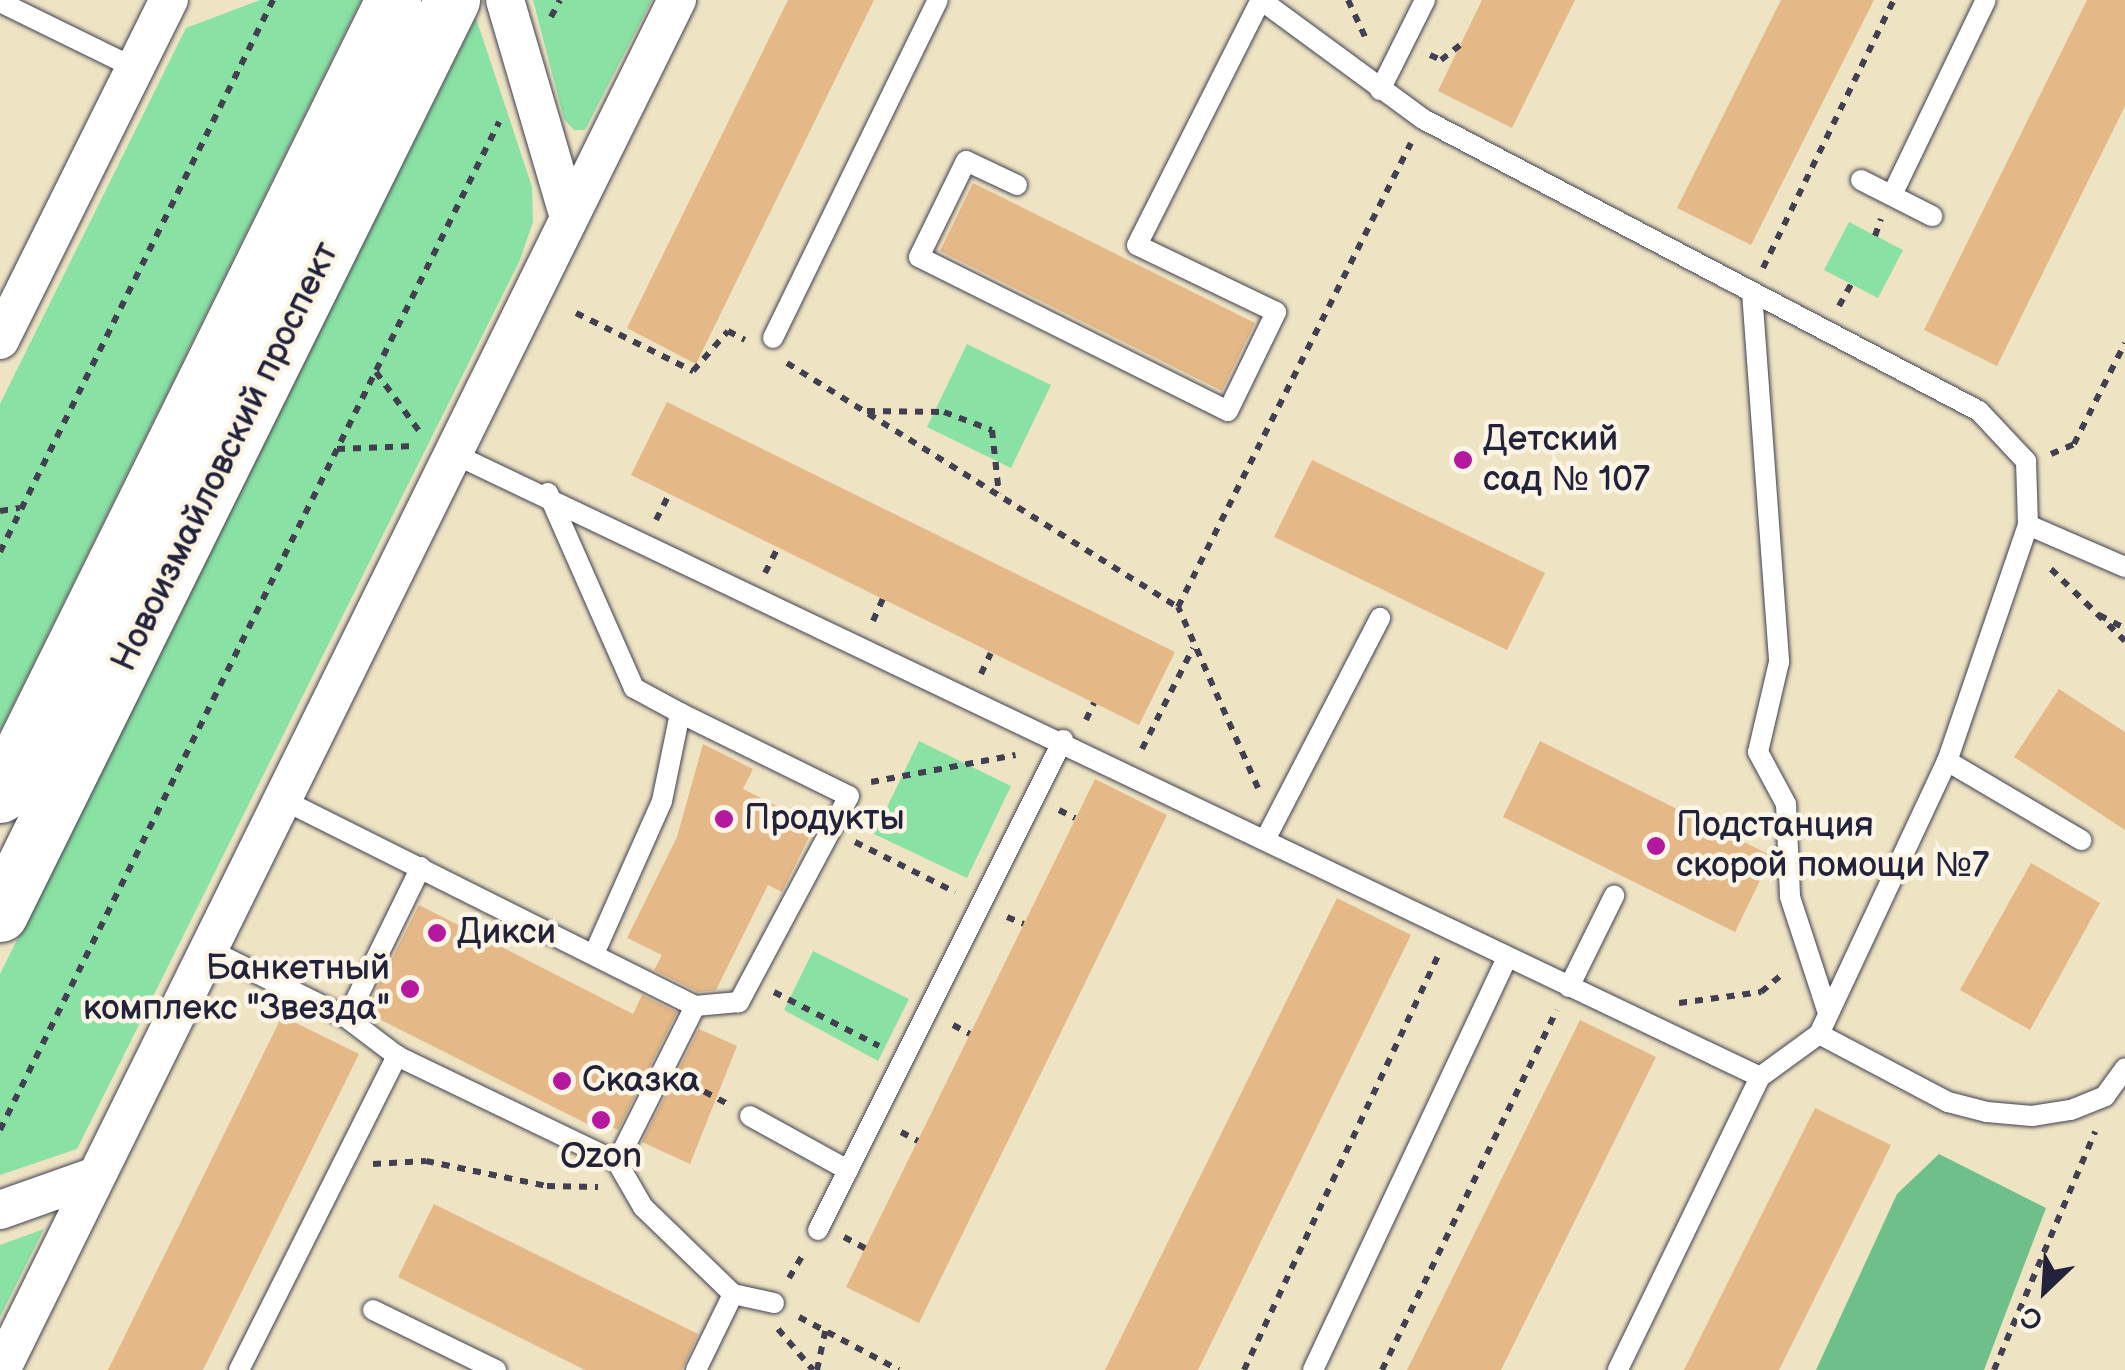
<!DOCTYPE html>
<html>
<head>
<meta charset="utf-8">
<style>
	body { margin:0 }
	#map { position:relative; width:2125px; height:1370px; overflow:hidden; background:#eee4c4; font-family:"Balsamiq Sans",sans-serif }
	div>[style] { position:absolute }
	.green>* { inset:0; background:#8ae1a4 }
	.forest>* { inset:0; background:#6fbf8a }
	.building>* { inset:0; background:#e5b887 }
	.path>* { height:6px; margin-top:-3px; transform-origin:0; background:repeating-linear-gradient(90deg,#413f50 0 8px,transparent 0 16px) }
	.roads { filter:drop-shadow(0 0 2px #413f50) drop-shadow(0 0 2px #413f50) }
	.lane>* { height:20px; margin:-10px; padding:0 10px; transform-origin:10px; border-radius:10px; background:#fff }
	.street>* { height:38px; margin:-19px; padding:0 19px; transform-origin:19px; border-radius:19px; background:#fff }
	.secondary>* { height:55px; margin:-27.5px; padding:0 27.5px; transform-origin:27.5px; border-radius:27.5px; background:#fff }
	.dots>* { width:28px; height:28px; translate:-50% -50%; box-sizing:border-box; border:5px solid #fcf5e5; border-radius:50% }
	span { translate:-50% -50%; white-space:nowrap; text-align:center; line-height:1.15; -webkit-text-stroke:9px #fcf5e5; paint-order:stroke }
	.poi-label { font-size:35px; color:#22223b }
	.left { translate:0 -50%; text-align:left }
	.right { translate:-100% -50%; text-align:right }
	.street-label { font-size:35px; color:#22223b }
	.north { position:absolute; left:1995px; top:1240px; width:100px; height:100px; -webkit-text-stroke:8px #fcf5e5; paint-order:stroke; rotate:205deg; font-size:28px; font-weight:700; line-height:40px; text-align:center; color:#22223b }
	.north::after { content:''; display:block; margin:auto; width:35px; height:45px; background:#22223b; clip-path:polygon(50% 0,100% 100%,50% 72%,0 100%) }
</style>
</head>
<body>
<div id="map">
	<div class="green">
		<div style="clip-path:polygon(260px 0,361px 0,0 731px,0 404px,186px 28px)"></div>
		<div style="clip-path:polygon(533px 0,652px 0,585px 130px,574px 130px,564px 119px)"></div>
		<div style="clip-path:polygon(476px 18px,532px 187px,533px 222px,520px 260px,77px 1149px,0 1175px,0 974px)"></div>
		<div style="clip-path:polygon(1849px 222px,1903px 250px,1878px 298px,1824px 270px)"></div>
		<div style="clip-path:polygon(967px 344px,1051px 385px,1011px 468px,927px 427px)"></div>
		<div style="clip-path:polygon(919px 741px,1011px 786px,967px 878px,874px 834px)"></div>
		<div style="clip-path:polygon(813px 951px,909px 999px,878px 1061px,784px 1010px)"></div>
		<div style="clip-path:polygon(44px 1229px,0 1317px,0 1245px)"></div>
	</div>
	<div class="forest">
		<div style="clip-path:polygon(1939px 1154px,2046px 1208px,1984px 1370px,1816px 1370px,1897px 1194px)"></div>
	</div>
	<div class="building">
		<div style="clip-path:polygon(788px 0,874px 0,696px 364px,627px 328px)"></div>
		<div style="clip-path:polygon(1482px 0,1575px 0,1512px 128px,1438px 91px)"></div>
		<div style="clip-path:polygon(1781px 0,1874px 0,1751px 245px,1677px 208px)"></div>
		<div style="clip-path:polygon(2087px 0,2125px 0,2125px 106px,1997px 366px,1924px 330px)"></div>
		<div style="clip-path:polygon(973px 183px,1255px 323px,1222px 391px,940px 251px)"></div>
		<div style="clip-path:polygon(667px 402px,1175px 652px,1139px 725px,631px 475px)"></div>
		<div style="clip-path:polygon(1312px 460px,1545px 573px,1507px 650px,1274px 537px)"></div>
		<div style="clip-path:polygon(2059px 689px,2125px 732px,2125px 830px,2014px 757px)"></div>
		<div style="clip-path:polygon(1540px 741px,1772px 856px,1735px 932px,1503px 817px)"></div>
		<div style="clip-path:polygon(703px 744px,753px 769px,743px 789px,815px 825px,782px 892px,768px 885px,716px 990px,698px 992px,654px 970px,662px 955px,627px 938px,677px 837px)"></div>
		<div style="clip-path:polygon(1095px 779px,1167px 815px,919px 1323px,846px 1287px)"></div>
		<div style="clip-path:polygon(2031px 863px,2100px 903px,2030px 1030px,1960px 990px)"></div>
		<div style="clip-path:polygon(1337px 898px,1411px 935px,1198px 1370px,1105px 1370px)"></div>
		<div style="clip-path:polygon(419px 905px,633px 1014px,642px 995px,677px 1012px,618px 1130px,609px 1126px,605px 1133px,365px 1012px)"></div>
		<div style="clip-path:polygon(282px 1016px,359px 1054px,203px 1370px,108px 1370px)"></div>
		<div style="clip-path:polygon(1580px 1020px,1656px 1057px,1501px 1370px,1407px 1370px)"></div>
		<div style="clip-path:polygon(699px 1029px,737px 1046px,690px 1164px,642px 1142px)"></div>
		<div style="clip-path:polygon(1815px 1108px,1891px 1145px,1779px 1370px,1684px 1370px)"></div>
		<div style="clip-path:polygon(434px 1204px,698px 1334px,682px 1370px,585px 1370px,398px 1277px)"></div>
	</div>
	<div class="path">
		<div style="left:1348px;top:0;width:43px;rotate:65.2deg"></div>
		<div style="left:551px;top:17px;width:19px;rotate:-62deg"></div>
		<div style="left:1430px;top:55px;width:12px;rotate:24deg"></div>
		<div style="left:1441px;top:60px;width:24px;rotate:-38deg"></div>
		<div style="left:1875px;top:236px;width:18px;rotate:-71deg"></div>
		<div style="left:1763px;top:268px;width:298px;rotate:-64deg"></div>
		<div style="left:1839px;top:306px;width:25px;rotate:-61deg"></div>
		<div style="left:576px;top:313px;width:131px;rotate:26.4deg"></div>
		<div style="left:693px;top:371px;width:53px;rotate:-48.8deg"></div>
		<div style="left:728px;top:331px;width:19px;rotate:28deg"></div>
		<div style="left:787px;top:363px;width:461px;rotate:32deg"></div>
		<div style="left:376px;top:372px;width:78px;rotate:53.9deg"></div>
		<div style="left:867px;top:411px;width:77px;rotate:0.7deg"></div>
		<div style="left:944px;top:412px;width:51px;rotate:20.6deg"></div>
		<div style="left:992px;top:430px;width:64px;rotate:83.8deg"></div>
		<div style="left:337px;top:449px;width:77px;rotate:-2.2deg"></div>
		<div style="left:2051px;top:454px;width:25px;rotate:-23deg"></div>
		<div style="left:2074px;top:444px;width:113px;rotate:-63.2deg"></div>
		<div style="left:0;top:511px;width:20px;rotate:-9deg"></div>
		<div style="left:656px;top:520px;width:29px;rotate:-63deg"></div>
		<div style="left:0;top:552px;width:616px;rotate:-63.68deg"></div>
		<div style="left:2051px;top:569px;width:103px;rotate:44.2deg"></div>
		<div style="left:765px;top:573px;width:29px;rotate:-63deg"></div>
		<div style="left:2099px;top:615px;width:29px;rotate:27deg"></div>
		<div style="left:873px;top:621px;width:24px;rotate:-66deg"></div>
		<div style="left:981px;top:674px;width:23px;rotate:-65deg"></div>
		<div style="left:1086px;top:720px;width:19px;rotate:-65deg"></div>
		<div style="left:1142px;top:749px;width:113px;rotate:-63.2deg"></div>
		<div style="left:871px;top:782px;width:147px;rotate:-10.6deg"></div>
		<div style="left:1258px;top:788px;width:198px;rotate:-113.8deg"></div>
		<div style="left:1178px;top:607px;width:519px;rotate:-63.34deg"></div>
		<div style="left:1059px;top:810px;width:18px;rotate:27deg"></div>
		<div style="left:855px;top:842px;width:112px;rotate:26.6deg"></div>
		<div style="left:1007px;top:917px;width:18px;rotate:22deg"></div>
		<div style="left:774px;top:992px;width:118px;rotate:27.2deg"></div>
		<div style="left:1679px;top:1003px;width:83px;rotate:-7.6deg"></div>
		<div style="left:1761px;top:992px;width:30px;rotate:-40deg"></div>
		<div style="left:953px;top:1025px;width:19px;rotate:28deg"></div>
		<div style="left:690px;top:1084px;width:43px;rotate:27.8deg"></div>
		<div style="left:0;top:1130px;width:1125px;rotate:-63.66deg"></div>
		<div style="left:901px;top:1132px;width:19px;rotate:28deg"></div>
		<div style="left:373px;top:1164px;width:53px;rotate:-3.2deg"></div>
		<div style="left:426px;top:1161px;width:124px;rotate:11.7deg"></div>
		<div style="left:547px;top:1186px;width:51px;rotate:1.1deg"></div>
		<div style="left:844px;top:1237px;width:24px;rotate:28deg"></div>
		<div style="left:789px;top:1278px;width:27px;rotate:-59deg"></div>
		<div style="left:799px;top:1317px;width:113px;rotate:27.9deg"></div>
		<div style="left:778px;top:1329px;width:54px;rotate:49.5deg"></div>
		<div style="left:817px;top:1370px;width:40px;rotate:-78deg"></div>
		<div style="left:1244px;top:1370px;width:459px;rotate:-64.9deg"></div>
		<div style="left:1382px;top:1370px;width:400px;rotate:-64.1deg"></div>
		<div style="left:1994px;top:1370px;width:259px;rotate:-67deg"></div>
	</div>
	<div class="roads">
		<div class="lane">
			<div style="left:0;top:2px;width:150px;rotate:26.1deg"></div>
			<div style="left:1380px;top:90px;width:101px;rotate:-63.4deg"></div>
			<div style="left:1861px;top:180px;width:80px;rotate:26.9deg"></div>
			<div style="left:1017px;top:185px;width:56px;rotate:-154.8deg"></div>
			<div style="left:966px;top:161px;width:107px;rotate:116.1deg"></div>
			<div style="left:919px;top:257px;width:345px;rotate:26.5deg"></div>
			<div style="left:1228px;top:411px;width:110px;rotate:-64.1deg"></div>
			<div style="left:1276px;top:312px;width:154px;rotate:-154.3deg"></div>
			<div style="left:1137px;top:245px;width:275px;rotate:-63.2deg"></div>
			<div style="left:1261px;top:0;width:201px;rotate:36.3deg"></div>
			<div style="left:1423px;top:119px;width:628px;rotate:27.71deg"></div>
			<div style="left:1979px;top:411px;width:69px;rotate:46.8deg"></div>
			<div style="left:2026px;top:461px;width:64px;rotate:88.2deg"></div>
			<div style="left:2028px;top:525px;width:250px;rotate:108.9deg"></div>
			<div style="left:1947px;top:761px;width:302px;rotate:115.1deg"></div>
			<div style="left:1819px;top:1034px;width:73px;rotate:143.9deg"></div>
			<div style="left:1760px;top:1077px;width:326px;rotate:115.9deg"></div>
			<div style="left:1892px;top:195px;width:216px;rotate:-64.3deg"></div>
			<div style="left:1752px;top:292px;width:371px;rotate:85.8deg"></div>
			<div style="left:1779px;top:662px;width:92px;rotate:103.1deg"></div>
			<div style="left:1758px;top:752px;width:59px;rotate:61.7deg"></div>
			<div style="left:1786px;top:804px;width:93px;rotate:87.5deg"></div>
			<div style="left:1790px;top:897px;width:122px;rotate:71.9deg"></div>
			<div style="left:773px;top:338px;width:376px;rotate:-64deg"></div>
			<div style="left:452px;top:453px;width:1449px;rotate:25.5deg"></div>
			<div style="left:548px;top:493px;width:213px;rotate:66.2deg"></div>
			<div style="left:634px;top:688px;width:52px;rotate:28.5deg"></div>
			<div style="left:2028px;top:525px;width:106px;rotate:23.4deg"></div>
			<div style="left:1947px;top:761px;width:156px;rotate:30.5deg"></div>
			<div style="left:1266px;top:838px;width:248px;rotate:-62.6deg"></div>
			<div style="left:206px;top:948px;width:157px;rotate:26.4deg"></div>
			<div style="left:347px;top:1018px;width:63px;rotate:37.2deg"></div>
			<div style="left:397px;top:1056px;width:244px;rotate:25.7deg"></div>
			<div style="left:617px;top:1162px;width:174px;rotate:-63.4deg"></div>
			<div style="left:695px;top:1006px;width:463px;rotate:-153.4deg"></div>
			<div style="left:594px;top:954px;width:167px;rotate:-66deg"></div>
			<div style="left:662px;top:801px;width:90px;rotate:-78.4deg"></div>
			<div style="left:680px;top:713px;width:188px;rotate:26.2deg"></div>
			<div style="left:849px;top:796px;width:234px;rotate:118.1deg"></div>
			<div style="left:739px;top:1002px;width:44px;rotate:174.8deg"></div>
			<div style="left:1569px;top:987px;width:102px;rotate:-63.7deg"></div>
			<div style="left:347px;top:1018px;width:168px;rotate:-63.9deg"></div>
			<div style="left:1819px;top:1034px;width:146px;rotate:27.8deg"></div>
			<div style="left:1948px;top:1102px;width:40px;rotate:14.4deg"></div>
			<div style="left:1987px;top:1112px;width:45px;rotate:5.1deg"></div>
			<div style="left:2032px;top:1116px;width:39px;rotate:-9deg"></div>
			<div style="left:2071px;top:1110px;width:37px;rotate:-22deg"></div>
			<div style="left:2105px;top:1096px;width:34px;rotate:-54deg"></div>
			<div style="left:750px;top:1116px;width:112px;rotate:28.9deg"></div>
			<div style="left:617px;top:1162px;width:52px;rotate:60deg"></div>
			<div style="left:643px;top:1207px;width:125px;rotate:44deg"></div>
			<div style="left:733px;top:1294px;width:42px;rotate:12.4deg"></div>
			<div style="left:818px;top:1230px;width:548px;rotate:-63.43deg"></div>
			<div style="left:373px;top:1310px;width:137px;rotate:26deg"></div>
			<div style="left:239px;top:1370px;width:352px;rotate:-63.3deg"></div>
			<div style="left:696px;top:1370px;width:85px;rotate:-64deg"></div>
			<div style="left:1313px;top:1370px;width:455px;rotate:-64.8deg"></div>
		</div>
		<div class="street">
			<div style="left:505px;top:0;width:226px;rotate:73.6deg"></div>
			<div style="left:0;top:340px;width:380px;rotate:-63.6deg"></div>
			<div style="left:0;top:1210px;width:102px;rotate:-19.5deg"></div>
			<div style="left:1px;top:1370px;width:1528px;rotate:-63.74deg"></div>
		</div>
		<div class="secondary">
			<div style="left:0;top:795px;width:887px;rotate:-63.69deg"></div>
			<div style="left:0;top:914px;width:1020px;rotate:-63.69deg"></div>
		</div>
	</div>
	<div class="dots">
		<div style="left:1463px;top:460px;background:#b5179e"></div>
		<div style="left:724px;top:819px;background:#b5179e"></div>
		<div style="left:1656px;top:846px;background:#b5179e"></div>
		<div style="left:437px;top:933px;background:#b5179e"></div>
		<div style="left:410px;top:989px;background:#b5179e"></div>
		<div style="left:562px;top:1081px;background:#b5179e"></div>
		<div style="left:601px;top:1120px;background:#b5179e"></div>
	</div>
	<div class="poi-label">
		<span class="left" style="left:1483px;top:460px">Детский<br>сад № 107</span>
		<span class="left" style="left:744px;top:819px">Продукты</span>
		<span class="left" style="left:1676px;top:846px">Подстанция<br>скорой помощи №7</span>
		<span class="left" style="left:457px;top:933px">Дикси</span>
		<span class="right" style="left:390px;top:989px">Банкетный<br>комплекс "Звезда"</span>
		<span class="left" style="left:582px;top:1081px">Сказка</span>
		<span style="left:601px;top:1157px">Ozon</span>
	</div>
	<div class="street-label">
		<span style="left:226px;top:457px;rotate:-64deg">Новоизмайловский проспект</span>
	</div>
	<div class="north">С</div>
</div>
</body>
</html>
